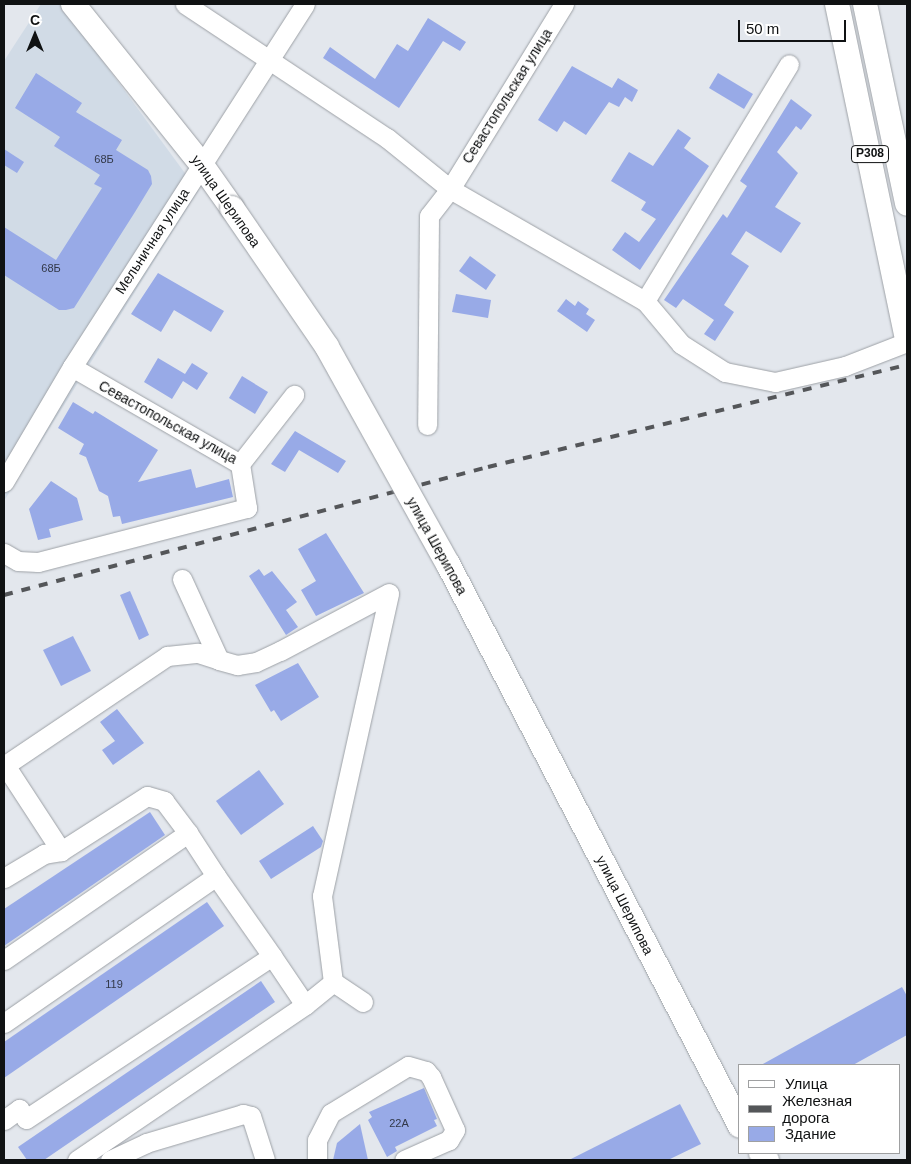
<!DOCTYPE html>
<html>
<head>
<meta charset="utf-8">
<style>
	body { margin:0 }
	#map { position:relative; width:911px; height:1164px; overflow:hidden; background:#e3e7ed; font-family:Helvetica,sans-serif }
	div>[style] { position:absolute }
	.built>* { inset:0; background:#d1dbe6 }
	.building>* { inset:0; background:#98aae7 }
	.roads { filter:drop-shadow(0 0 1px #9da1a6) drop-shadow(0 0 1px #9da1a6) }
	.minor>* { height:19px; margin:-9.5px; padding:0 9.5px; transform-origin:9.5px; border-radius:9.5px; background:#fff }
	.major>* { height:24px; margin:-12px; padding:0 12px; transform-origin:12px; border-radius:12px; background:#fff }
	.rail>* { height:4px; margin-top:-2px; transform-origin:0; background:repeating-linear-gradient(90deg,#545659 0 9px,transparent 0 18px) }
	.bridges { filter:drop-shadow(0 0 1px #9da1a6) drop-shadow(0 0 1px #9da1a6) }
	.major-bridge>* { height:24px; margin:-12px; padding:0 12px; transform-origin:12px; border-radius:12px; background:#fff }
	span { translate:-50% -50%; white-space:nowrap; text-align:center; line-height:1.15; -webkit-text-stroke:4px #fff; paint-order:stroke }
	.number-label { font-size:11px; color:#323848 }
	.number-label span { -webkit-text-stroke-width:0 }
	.shield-label span { padding:1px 4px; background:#fff; border:1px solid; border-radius:4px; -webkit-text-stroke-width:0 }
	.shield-label { font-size:12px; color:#101213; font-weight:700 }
	.street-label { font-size:14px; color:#101213 }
	.frame { position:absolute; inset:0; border:5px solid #101213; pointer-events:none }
	.legend { position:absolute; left:738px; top:1064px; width:162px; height:90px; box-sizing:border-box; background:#fff; border:1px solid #9fa0a1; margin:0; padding:6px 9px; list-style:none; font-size:15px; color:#101213 }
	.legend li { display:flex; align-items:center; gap:10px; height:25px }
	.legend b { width:25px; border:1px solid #9fa0a1 }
	.north { position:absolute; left:10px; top:10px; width:50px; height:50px; -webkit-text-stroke:4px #fff; paint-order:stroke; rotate:0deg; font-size:14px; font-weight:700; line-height:20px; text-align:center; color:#101213 }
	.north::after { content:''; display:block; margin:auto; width:18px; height:22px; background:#101213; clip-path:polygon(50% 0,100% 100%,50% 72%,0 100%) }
	.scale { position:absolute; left:738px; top:20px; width:108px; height:22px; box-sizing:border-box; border:2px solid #101213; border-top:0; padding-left:6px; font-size:15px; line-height:18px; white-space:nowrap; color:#101213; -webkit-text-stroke:4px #fff; paint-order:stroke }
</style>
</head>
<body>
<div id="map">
	<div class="built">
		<div style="clip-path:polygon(41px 4px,61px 4px,198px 191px,4px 501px,4px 61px)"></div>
	</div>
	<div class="building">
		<div style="clip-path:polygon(428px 18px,466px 42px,460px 51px,443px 41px,399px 108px,323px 58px,330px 47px,375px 79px,397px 44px,408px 51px)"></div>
		<div style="clip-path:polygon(572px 66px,612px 88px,618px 78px,638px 90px,632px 102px,625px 97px,619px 107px,609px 102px,586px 135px,564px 121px,557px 132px,538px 120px)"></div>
		<div style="clip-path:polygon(36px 73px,82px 103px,76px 112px,122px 140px,116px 150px,148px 170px,151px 176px,152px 184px,135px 212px,74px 308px,66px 310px,59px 310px,4px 275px,4px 227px,56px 260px,102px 188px,94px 184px,100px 175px,54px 146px,60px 137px,15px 108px)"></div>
		<div style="clip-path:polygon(718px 73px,753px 94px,744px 109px,709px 88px)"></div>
		<div style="clip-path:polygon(791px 99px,812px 115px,801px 130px,796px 126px,777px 152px,798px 173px,775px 207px,801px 223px,781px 253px,746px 231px,731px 254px,749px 266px,724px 305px,734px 312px,715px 341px,704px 334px,714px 320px,683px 299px,676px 308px,664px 300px,723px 214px,727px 218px,747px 186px,740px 181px)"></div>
		<div style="clip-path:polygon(678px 129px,691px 138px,684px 148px,709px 166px,640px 270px,612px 250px,625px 232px,639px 242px,656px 219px,641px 210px,646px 202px,611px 181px,629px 152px,653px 166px)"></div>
		<div style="clip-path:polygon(4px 149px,24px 162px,17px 173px,4px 165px)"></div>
		<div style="clip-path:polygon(470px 256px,496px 275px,486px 290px,459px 271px)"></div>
		<div style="clip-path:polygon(158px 273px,224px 311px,211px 332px,174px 310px,161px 332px,131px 314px)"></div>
		<div style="clip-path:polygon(456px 294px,491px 300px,488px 318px,452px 312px)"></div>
		<div style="clip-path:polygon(566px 299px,575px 306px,578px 301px,589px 309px,586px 314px,595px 320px,587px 332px,557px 311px)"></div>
		<div style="clip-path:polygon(158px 358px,185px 374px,192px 363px,208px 373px,197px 390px,183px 381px,172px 399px,144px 382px)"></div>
		<div style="clip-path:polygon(242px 376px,268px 392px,255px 414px,229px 398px)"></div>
		<div style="clip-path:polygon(73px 402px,93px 414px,95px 411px,158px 450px,138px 482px,191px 469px,196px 488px,229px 479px,233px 497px,122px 524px,120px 516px,113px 517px,108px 496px,99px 491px,86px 457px,79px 454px,84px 444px,58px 428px)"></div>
		<div style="clip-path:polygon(295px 431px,346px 461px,338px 473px,299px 450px,285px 472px,271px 464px)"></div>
		<div style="clip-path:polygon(51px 481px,77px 498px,83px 520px,49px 529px,51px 537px,38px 540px,29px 509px)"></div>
		<div style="clip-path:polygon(326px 533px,364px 593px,316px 616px,301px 590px,316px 581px,298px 549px)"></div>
		<div style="clip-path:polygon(259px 569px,264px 576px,272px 571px,297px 602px,286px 610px,298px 627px,286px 635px,249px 576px)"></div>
		<div style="clip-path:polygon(130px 591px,149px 635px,139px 640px,120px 595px)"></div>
		<div style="clip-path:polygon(73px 636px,91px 671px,61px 686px,43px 650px)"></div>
		<div style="clip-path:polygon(298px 663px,319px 697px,281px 721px,274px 710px,271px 712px,255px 685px)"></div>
		<div style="clip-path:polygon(117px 709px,144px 743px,113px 765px,102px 750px,115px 741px,100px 722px)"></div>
		<div style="clip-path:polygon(259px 770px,284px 804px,241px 835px,216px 801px)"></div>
		<div style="clip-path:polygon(150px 812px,165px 835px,4px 946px,4px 909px)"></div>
		<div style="clip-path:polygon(313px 826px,323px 841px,321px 847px,271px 879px,259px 861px)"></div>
		<div style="clip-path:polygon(207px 902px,224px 926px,4px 1078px,4px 1042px)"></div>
		<div style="clip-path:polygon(261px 981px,275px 1002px,44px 1160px,27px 1160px,18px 1147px)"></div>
		<div style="clip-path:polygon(902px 987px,907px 996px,907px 1035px,853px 1065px,761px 1065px)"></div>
		<div style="clip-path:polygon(424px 1088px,437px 1119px,434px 1120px,437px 1126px,395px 1147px,397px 1151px,387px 1157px,368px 1120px,372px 1117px,369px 1112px)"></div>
		<div style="clip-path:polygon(680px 1104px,701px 1144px,668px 1160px,569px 1160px)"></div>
		<div style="clip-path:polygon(360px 1124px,368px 1160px,333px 1160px,337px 1143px)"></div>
	</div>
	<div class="roads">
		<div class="minor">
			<div style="left:185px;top:4px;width:242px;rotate:33.6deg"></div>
			<div style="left:387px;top:138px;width:81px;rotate:39deg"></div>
			<div style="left:450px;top:189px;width:34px;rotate:128deg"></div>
			<div style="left:429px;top:216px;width:209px;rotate:90.5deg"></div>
			<div style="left:564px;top:4px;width:217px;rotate:121.6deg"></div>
			<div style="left:450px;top:189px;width:225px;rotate:29.9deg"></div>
			<div style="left:645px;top:301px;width:56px;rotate:50.1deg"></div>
			<div style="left:681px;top:344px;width:52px;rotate:32.5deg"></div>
			<div style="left:725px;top:372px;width:51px;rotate:11.3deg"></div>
			<div style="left:775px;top:382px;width:72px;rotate:-12.9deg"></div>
			<div style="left:845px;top:366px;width:66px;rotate:-21.2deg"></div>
			<div style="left:645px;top:301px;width:277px;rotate:-58.7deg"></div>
			<div style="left:72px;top:367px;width:194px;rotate:30deg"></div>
			<div style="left:240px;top:464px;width:88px;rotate:-52deg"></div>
			<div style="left:4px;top:482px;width:134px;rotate:-59.4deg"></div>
			<div style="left:72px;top:367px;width:431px;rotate:-57.3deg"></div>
			<div style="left:4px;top:553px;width:16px;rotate:30deg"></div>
			<div style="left:18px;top:561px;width:20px;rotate:3deg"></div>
			<div style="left:38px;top:562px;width:216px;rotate:-14.5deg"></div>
			<div style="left:247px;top:508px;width:45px;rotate:-99deg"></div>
			<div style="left:182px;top:579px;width:89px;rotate:65.4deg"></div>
			<div style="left:219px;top:660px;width:19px;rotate:16deg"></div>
			<div style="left:237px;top:665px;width:19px;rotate:-9deg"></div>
			<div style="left:256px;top:662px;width:26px;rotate:-25deg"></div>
			<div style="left:280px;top:651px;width:123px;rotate:-28deg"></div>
			<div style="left:5px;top:765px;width:103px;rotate:56.9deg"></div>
			<div style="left:4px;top:766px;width:197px;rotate:-34deg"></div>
			<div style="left:167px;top:656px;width:31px;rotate:-6deg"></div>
			<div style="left:198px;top:653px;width:22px;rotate:18deg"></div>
			<div style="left:4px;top:878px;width:47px;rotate:-31deg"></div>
			<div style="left:44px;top:854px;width:17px;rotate:-10deg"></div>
			<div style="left:61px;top:851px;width:102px;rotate:-32.6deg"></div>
			<div style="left:147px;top:796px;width:18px;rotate:16deg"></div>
			<div style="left:164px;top:801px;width:40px;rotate:53deg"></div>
			<div style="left:4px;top:960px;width:224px;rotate:-34.6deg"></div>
			<div style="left:188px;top:833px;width:51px;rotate:56.9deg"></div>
			<div style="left:363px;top:1002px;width:36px;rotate:-146deg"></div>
			<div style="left:333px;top:982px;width:87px;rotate:-97.3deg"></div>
			<div style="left:322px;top:896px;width:310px;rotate:-77.5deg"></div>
			<div style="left:4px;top:1023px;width:258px;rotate:-34.7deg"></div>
			<div style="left:216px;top:876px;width:98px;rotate:55deg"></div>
			<div style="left:4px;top:1120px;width:19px;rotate:-36deg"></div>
			<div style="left:19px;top:1109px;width:12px;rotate:55deg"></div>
			<div style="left:26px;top:1119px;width:295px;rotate:-33.5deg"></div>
			<div style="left:272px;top:956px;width:59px;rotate:56deg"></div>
			<div style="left:77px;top:1160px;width:276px;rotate:-34.2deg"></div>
			<div style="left:305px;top:1005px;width:36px;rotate:-39deg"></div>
			<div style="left:110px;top:1160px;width:40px;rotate:-25deg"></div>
			<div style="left:146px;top:1143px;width:101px;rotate:-16.6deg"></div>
			<div style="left:243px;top:1114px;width:8px;rotate:14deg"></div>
			<div style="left:251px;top:1116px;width:46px;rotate:72.3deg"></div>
			<div style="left:317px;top:1160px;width:20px;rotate:-90deg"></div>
			<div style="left:317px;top:1140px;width:30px;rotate:-63deg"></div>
			<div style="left:331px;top:1113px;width:90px;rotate:-31.4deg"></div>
			<div style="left:408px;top:1066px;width:19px;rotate:16deg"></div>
			<div style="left:426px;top:1071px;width:8px;rotate:50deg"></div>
			<div style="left:431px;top:1077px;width:58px;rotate:65.6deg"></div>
			<div style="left:455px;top:1130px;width:12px;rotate:121deg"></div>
			<div style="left:449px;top:1140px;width:49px;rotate:156deg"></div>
		</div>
		<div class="major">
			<div style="left:73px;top:4px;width:205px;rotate:51.3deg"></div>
			<div style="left:201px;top:164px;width:54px;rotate:54.8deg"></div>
			<div style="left:837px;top:4px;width:342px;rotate:78.2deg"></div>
			<div style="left:865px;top:4px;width:204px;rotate:78.1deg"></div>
			<div style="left:761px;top:1153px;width:9px;rotate:49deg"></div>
		</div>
	</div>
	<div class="rail">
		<div style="left:4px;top:595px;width:501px;rotate:-14.81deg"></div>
		<div style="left:488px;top:467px;width:431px;rotate:-13.7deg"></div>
	</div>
	<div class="bridges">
		<div class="major-bridge">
			<div style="left:232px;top:208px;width:168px;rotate:55.6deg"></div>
			<div style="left:327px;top:347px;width:248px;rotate:60.9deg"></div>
			<div style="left:448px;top:564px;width:633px;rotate:62.54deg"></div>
		</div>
	</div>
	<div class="number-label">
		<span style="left:104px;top:159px">68Б</span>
		<span style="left:51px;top:268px">68Б</span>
		<span style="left:114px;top:984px">119</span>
		<span style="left:399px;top:1123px">22А</span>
	</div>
	<div class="shield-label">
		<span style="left:870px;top:154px">P308</span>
	</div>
	<div class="street-label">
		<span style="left:507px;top:96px;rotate:-58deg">Севастопольская улица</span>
		<span style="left:226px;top:201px;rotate:55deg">улица Шерипова</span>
		<span style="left:152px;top:241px;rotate:-57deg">Мельничная улица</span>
		<span style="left:168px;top:422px;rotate:29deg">Севастопольская улица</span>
		<span style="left:437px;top:546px;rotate:61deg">улица Шерипова</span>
		<span style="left:625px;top:905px;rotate:63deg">улица Шерипова</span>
	</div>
	<div class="frame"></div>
	<ul class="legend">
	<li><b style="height:6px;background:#fff"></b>Улица</li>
	<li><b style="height:6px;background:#545659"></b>Железная дорога</li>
	<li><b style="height:14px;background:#98aae7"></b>Здание</li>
	</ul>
	<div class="north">С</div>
	<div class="scale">50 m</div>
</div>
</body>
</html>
